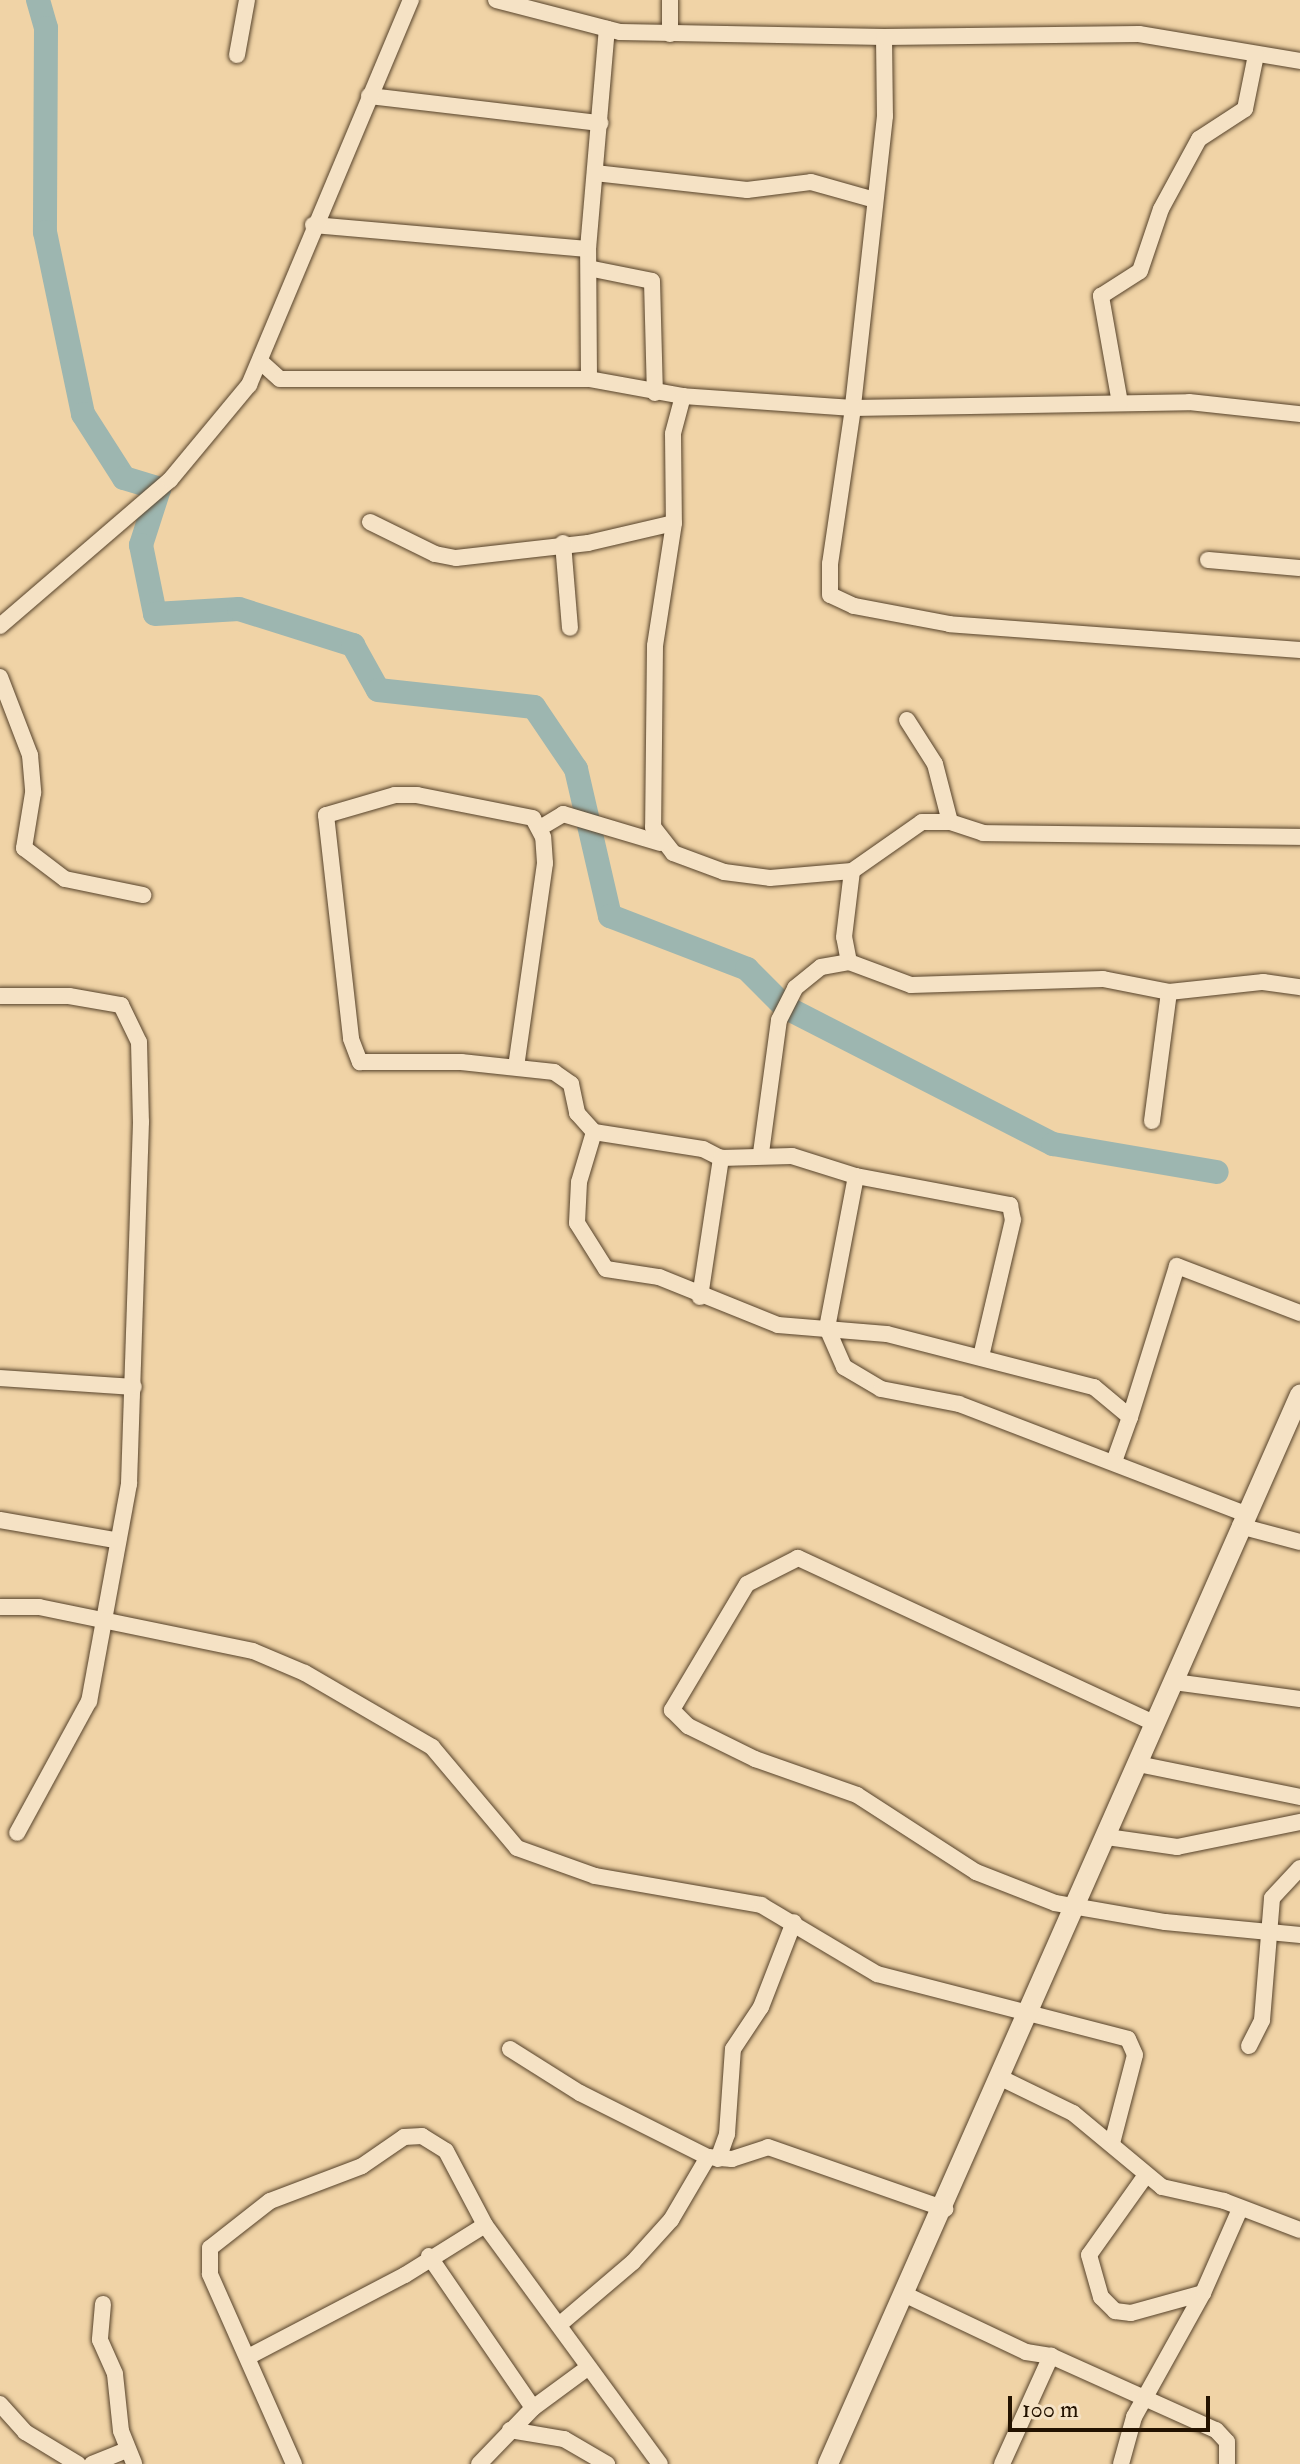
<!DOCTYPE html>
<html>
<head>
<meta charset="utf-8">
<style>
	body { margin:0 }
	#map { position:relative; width:1300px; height:2464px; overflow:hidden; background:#f0d3a6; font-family:"IM FELL Double Pica",serif }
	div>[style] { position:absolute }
	.river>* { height:24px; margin:-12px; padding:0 12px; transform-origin:12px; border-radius:12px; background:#9db6b0 }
	.roads { filter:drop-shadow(0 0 2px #56422a) drop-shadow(0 0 2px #56422a) }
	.minor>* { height:16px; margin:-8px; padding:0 8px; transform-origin:8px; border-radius:8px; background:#f5e2c5 }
	.tertiary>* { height:20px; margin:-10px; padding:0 10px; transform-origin:10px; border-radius:10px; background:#f5e2c5 }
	span { translate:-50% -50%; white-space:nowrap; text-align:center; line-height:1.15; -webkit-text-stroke:6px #f5e2c5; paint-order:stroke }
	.scale { position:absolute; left:1008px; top:2396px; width:202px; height:36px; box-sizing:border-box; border:4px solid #231200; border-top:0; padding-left:10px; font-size:24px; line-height:28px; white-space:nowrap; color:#231200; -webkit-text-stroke:6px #f5e2c5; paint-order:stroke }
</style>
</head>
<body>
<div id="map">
	<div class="river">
		<div style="left:38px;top:0;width:29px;rotate:74deg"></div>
		<div style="left:46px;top:28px;width:204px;rotate:90.3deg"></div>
		<div style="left:45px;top:232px;width:186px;rotate:78.2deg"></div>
		<div style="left:83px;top:414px;width:76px;rotate:57.4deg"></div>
		<div style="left:124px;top:478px;width:37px;rotate:17deg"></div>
		<div style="left:159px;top:489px;width:59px;rotate:107.8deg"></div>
		<div style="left:141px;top:545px;width:70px;rotate:78.5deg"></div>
		<div style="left:155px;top:614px;width:84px;rotate:-3.4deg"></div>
		<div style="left:239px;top:609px;width:120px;rotate:17.5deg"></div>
		<div style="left:353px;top:645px;width:51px;rotate:60.9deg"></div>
		<div style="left:378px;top:690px;width:157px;rotate:6.2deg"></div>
		<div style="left:534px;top:707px;width:75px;rotate:55.9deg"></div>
		<div style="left:576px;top:769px;width:151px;rotate:77deg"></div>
		<div style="left:610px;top:916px;width:147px;rotate:21.1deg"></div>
		<div style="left:747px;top:969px;width:54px;rotate:45deg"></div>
		<div style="left:785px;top:1007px;width:301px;rotate:27.1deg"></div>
		<div style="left:1053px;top:1144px;width:166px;rotate:9.7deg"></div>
	</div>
	<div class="roads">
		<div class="minor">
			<div style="left:496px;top:0;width:128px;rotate:14.5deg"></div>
			<div style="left:620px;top:32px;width:264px;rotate:1.1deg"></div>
			<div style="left:884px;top:37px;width:79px;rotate:89.3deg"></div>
			<div style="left:885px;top:116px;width:294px;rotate:96.3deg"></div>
			<div style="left:853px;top:408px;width:336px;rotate:-1deg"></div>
			<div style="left:1189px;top:402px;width:112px;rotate:6.2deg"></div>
			<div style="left:670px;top:34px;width:34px;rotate:-90deg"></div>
			<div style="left:884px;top:37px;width:255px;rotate:-0.7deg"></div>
			<div style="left:1139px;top:34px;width:163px;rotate:9.5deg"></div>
			<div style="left:237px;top:55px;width:56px;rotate:-79.7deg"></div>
			<div style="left:369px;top:96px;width:233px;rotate:6.7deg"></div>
			<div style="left:595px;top:173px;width:153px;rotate:6.4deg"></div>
			<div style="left:747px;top:190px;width:64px;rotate:-7.1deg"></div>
			<div style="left:811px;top:182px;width:66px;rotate:15.7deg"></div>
			<div style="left:313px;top:225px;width:276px;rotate:5deg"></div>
			<div style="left:593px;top:269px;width:60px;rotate:11.5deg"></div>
			<div style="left:652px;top:281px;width:112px;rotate:88.5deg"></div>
			<div style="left:261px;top:362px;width:25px;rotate:42deg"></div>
			<div style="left:280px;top:379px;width:309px"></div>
			<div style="left:589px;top:379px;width:96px;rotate:10.3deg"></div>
			<div style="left:589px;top:379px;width:130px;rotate:-90.4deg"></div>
			<div style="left:588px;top:249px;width:221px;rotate:-85.1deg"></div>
			<div style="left:1120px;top:403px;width:109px;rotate:-100.1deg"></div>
			<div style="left:1101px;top:296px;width:46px;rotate:-32.7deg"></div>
			<div style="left:1140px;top:271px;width:65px;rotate:-71.3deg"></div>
			<div style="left:1161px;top:209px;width:80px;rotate:-61.5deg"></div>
			<div style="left:1199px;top:139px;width:55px;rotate:-33.1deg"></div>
			<div style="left:1245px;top:109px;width:55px;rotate:-78.5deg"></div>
			<div style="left:370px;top:522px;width:72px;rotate:26.2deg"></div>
			<div style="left:435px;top:554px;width:21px;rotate:11deg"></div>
			<div style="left:456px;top:558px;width:133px;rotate:-6.5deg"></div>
			<div style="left:588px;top:543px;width:88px;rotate:-13.1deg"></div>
			<div style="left:563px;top:543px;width:85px;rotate:85.3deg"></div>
			<div style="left:1208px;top:560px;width:92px;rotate:5deg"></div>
			<div style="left:0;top:626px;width:224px;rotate:-40.7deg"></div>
			<div style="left:170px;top:480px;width:124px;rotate:-50.3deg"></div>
			<div style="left:249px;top:385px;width:418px;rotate:-67.2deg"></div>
			<div style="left:1300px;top:650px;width:351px;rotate:-175.8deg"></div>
			<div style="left:950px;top:624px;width:98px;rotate:-169.4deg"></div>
			<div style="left:854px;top:606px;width:26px;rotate:-155deg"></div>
			<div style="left:830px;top:595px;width:31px;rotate:-90deg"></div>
			<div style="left:830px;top:564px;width:158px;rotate:-81.6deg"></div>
			<div style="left:853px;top:408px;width:170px;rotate:-176deg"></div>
			<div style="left:683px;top:396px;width:39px;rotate:105deg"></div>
			<div style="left:673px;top:434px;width:89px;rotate:89.4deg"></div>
			<div style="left:674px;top:523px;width:124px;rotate:98.8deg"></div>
			<div style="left:655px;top:646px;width:181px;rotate:90.6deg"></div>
			<div style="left:653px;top:827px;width:33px;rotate:52deg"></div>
			<div style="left:673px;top:853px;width:54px;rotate:20.4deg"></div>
			<div style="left:724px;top:872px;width:46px;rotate:7.4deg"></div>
			<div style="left:770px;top:878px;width:82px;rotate:-4.9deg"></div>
			<div style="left:852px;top:871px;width:85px;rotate:-35deg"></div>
			<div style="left:922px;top:822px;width:28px"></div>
			<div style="left:950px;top:822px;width:35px;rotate:18deg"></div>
			<div style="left:983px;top:833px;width:317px;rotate:0.7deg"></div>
			<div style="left:0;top:677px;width:84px;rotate:69deg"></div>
			<div style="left:30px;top:755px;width:38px;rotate:85deg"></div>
			<div style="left:33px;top:793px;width:56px;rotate:99.3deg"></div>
			<div style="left:24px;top:848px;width:51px;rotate:37.1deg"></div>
			<div style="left:65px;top:879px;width:80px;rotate:11.6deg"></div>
			<div style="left:907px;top:720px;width:52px;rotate:57.5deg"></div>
			<div style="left:935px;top:764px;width:60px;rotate:75.5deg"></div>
			<div style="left:540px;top:828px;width:27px;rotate:-31deg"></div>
			<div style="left:563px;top:814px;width:101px;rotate:16.6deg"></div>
			<div style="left:849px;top:962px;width:25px;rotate:-101deg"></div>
			<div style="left:844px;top:937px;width:66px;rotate:-83.1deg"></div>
			<div style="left:0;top:996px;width:69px"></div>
			<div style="left:69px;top:996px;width:53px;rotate:9.8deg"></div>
			<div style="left:121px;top:1005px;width:41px;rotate:64.1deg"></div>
			<div style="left:139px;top:1042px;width:80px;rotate:88.6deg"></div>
			<div style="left:141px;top:1122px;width:362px;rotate:91.9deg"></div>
			<div style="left:129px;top:1484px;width:221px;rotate:100.4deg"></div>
			<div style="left:89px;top:1701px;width:150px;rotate:118.6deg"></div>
			<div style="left:516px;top:1067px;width:206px;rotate:-81.9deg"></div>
			<div style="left:545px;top:863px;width:26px;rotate:-94deg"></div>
			<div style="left:543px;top:837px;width:21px;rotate:-118deg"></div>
			<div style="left:533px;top:818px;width:118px;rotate:-168.8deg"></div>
			<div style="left:417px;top:795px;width:22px;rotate:180deg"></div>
			<div style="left:395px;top:795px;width:72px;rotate:163.8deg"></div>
			<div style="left:326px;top:815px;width:225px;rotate:83.6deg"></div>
			<div style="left:351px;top:1039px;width:25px;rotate:69deg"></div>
			<div style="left:360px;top:1062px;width:101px"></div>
			<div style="left:461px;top:1062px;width:94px;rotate:6.1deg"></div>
			<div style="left:554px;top:1072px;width:21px;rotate:35deg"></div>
			<div style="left:571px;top:1084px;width:30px;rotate:78deg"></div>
			<div style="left:577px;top:1113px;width:25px;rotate:48deg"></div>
			<div style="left:594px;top:1132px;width:110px;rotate:8.9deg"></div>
			<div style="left:703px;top:1149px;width:20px;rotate:27deg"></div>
			<div style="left:721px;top:1158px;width:71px;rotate:-1.6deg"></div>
			<div style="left:792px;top:1156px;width:67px;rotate:17.4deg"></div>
			<div style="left:856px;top:1176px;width:157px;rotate:10.7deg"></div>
			<div style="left:1010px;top:1205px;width:15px;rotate:79deg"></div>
			<div style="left:1013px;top:1220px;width:140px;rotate:103.2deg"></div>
			<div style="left:1152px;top:1121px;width:130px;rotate:-82.5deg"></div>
			<div style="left:594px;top:1132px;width:52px;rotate:106.7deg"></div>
			<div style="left:579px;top:1182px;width:41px;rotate:92.8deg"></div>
			<div style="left:577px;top:1223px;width:54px;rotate:57.8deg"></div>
			<div style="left:606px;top:1269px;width:54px;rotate:8.6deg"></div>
			<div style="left:659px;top:1277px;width:128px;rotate:22deg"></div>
			<div style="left:778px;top:1325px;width:109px;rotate:4.7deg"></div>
			<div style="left:887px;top:1334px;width:214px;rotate:14.4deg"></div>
			<div style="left:1094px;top:1387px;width:47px;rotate:39.8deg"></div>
			<div style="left:1130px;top:1417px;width:45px;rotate:109.7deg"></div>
			<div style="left:761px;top:1153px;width:134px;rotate:-82.3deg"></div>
			<div style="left:779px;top:1020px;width:36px;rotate:-63deg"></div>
			<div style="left:795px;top:988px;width:33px;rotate:-39deg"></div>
			<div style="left:821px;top:967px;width:28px;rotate:-10deg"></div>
			<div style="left:849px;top:962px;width:66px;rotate:20.4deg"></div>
			<div style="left:911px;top:985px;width:192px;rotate:-1.8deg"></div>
			<div style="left:1103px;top:979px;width:67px;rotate:11.1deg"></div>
			<div style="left:1169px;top:992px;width:95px;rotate:-6.1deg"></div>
			<div style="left:1263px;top:982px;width:37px;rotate:8deg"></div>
			<div style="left:856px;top:1176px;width:155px;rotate:100.8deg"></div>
			<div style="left:827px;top:1328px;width:43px;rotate:66.4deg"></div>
			<div style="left:844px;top:1367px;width:43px;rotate:30.7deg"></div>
			<div style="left:881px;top:1389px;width:79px;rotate:10.9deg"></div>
			<div style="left:959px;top:1404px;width:307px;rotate:21deg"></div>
			<div style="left:700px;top:1297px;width:141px;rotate:-81.4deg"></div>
			<div style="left:0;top:1378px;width:134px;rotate:3.8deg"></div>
			<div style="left:1130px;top:1417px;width:158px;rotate:-72.7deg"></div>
			<div style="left:1177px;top:1266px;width:132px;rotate:20.9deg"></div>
			<div style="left:0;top:1520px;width:117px;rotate:9.9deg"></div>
			<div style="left:1240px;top:1526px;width:62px;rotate:14.9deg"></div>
			<div style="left:0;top:1607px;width:39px"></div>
			<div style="left:39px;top:1607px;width:218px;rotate:11.6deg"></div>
			<div style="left:253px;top:1651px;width:56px;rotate:22.9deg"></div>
			<div style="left:305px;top:1673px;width:147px;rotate:30.2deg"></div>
			<div style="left:432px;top:1747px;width:132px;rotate:49.9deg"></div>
			<div style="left:517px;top:1848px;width:83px;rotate:19.7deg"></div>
			<div style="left:595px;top:1876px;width:169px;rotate:9.9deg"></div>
			<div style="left:761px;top:1905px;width:135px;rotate:30.7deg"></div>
			<div style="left:877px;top:1974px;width:259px;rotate:14.5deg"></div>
			<div style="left:1128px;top:2039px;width:17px;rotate:66deg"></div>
			<div style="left:1135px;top:2055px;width:91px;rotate:104.6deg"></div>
			<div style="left:1174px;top:1682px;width:127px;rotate:7.7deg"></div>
			<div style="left:1156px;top:1724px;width:395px;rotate:-155.1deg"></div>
			<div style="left:798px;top:1558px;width:57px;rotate:153deg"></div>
			<div style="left:747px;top:1584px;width:147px;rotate:120.8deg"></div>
			<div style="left:672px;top:1710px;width:23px;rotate:45deg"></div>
			<div style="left:688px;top:1726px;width:75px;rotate:26.2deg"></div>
			<div style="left:755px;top:1759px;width:108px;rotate:19.4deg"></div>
			<div style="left:857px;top:1795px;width:142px;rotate:32.9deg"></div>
			<div style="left:976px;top:1872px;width:85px;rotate:21.4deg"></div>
			<div style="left:1055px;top:1903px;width:112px;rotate:9.8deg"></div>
			<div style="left:1165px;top:1922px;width:136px;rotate:5.5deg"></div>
			<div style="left:1138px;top:1764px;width:165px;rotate:11.5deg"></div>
			<div style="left:1107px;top:1837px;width:71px;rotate:8.1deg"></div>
			<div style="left:1177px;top:1847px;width:126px;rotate:-11.5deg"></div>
			<div style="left:1249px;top:2046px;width:29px;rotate:-63deg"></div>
			<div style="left:1262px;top:2020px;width:122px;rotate:-85.3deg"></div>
			<div style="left:1272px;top:1898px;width:41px;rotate:-47deg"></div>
			<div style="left:510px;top:2049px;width:83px;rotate:32.2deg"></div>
			<div style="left:580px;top:2093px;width:143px;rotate:26.6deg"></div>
			<div style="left:708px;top:2157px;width:24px;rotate:5deg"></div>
			<div style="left:732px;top:2159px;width:38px;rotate:-18deg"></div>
			<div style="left:768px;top:2147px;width:188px;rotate:19.3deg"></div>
			<div style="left:1001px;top:2078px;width:80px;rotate:25.9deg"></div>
			<div style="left:1073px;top:2113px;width:116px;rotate:39.7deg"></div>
			<div style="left:1162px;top:2187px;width:64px;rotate:12.7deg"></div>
			<div style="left:1224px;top:2201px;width:81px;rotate:20.9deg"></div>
			<div style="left:718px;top:2159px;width:27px;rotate:-70deg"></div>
			<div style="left:727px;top:2134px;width:85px;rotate:-86deg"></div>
			<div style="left:733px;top:2049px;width:50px;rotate:-56.3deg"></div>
			<div style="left:761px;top:2007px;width:91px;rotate:-68.8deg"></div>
			<div style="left:1146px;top:2175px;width:98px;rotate:125.5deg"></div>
			<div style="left:1089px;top:2255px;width:44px;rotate:74.1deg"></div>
			<div style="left:1101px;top:2297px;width:20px;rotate:45deg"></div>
			<div style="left:1115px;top:2311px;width:16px;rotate:7deg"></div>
			<div style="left:1131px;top:2313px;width:75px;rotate:-15.5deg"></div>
			<div style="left:429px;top:2256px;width:184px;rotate:55.6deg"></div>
			<div style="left:906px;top:2295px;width:133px;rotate:25.4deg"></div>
			<div style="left:1026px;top:2352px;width:25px;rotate:9deg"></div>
			<div style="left:1051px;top:2356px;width:181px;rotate:24.2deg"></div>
			<div style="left:1216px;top:2430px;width:16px;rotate:47deg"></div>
			<div style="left:1227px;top:2442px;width:22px;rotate:90deg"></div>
			<div style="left:103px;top:2304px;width:36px;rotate:95deg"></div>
			<div style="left:100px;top:2340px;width:37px;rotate:66deg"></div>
			<div style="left:115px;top:2374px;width:57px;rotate:84deg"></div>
			<div style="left:121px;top:2431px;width:35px;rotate:68deg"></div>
			<div style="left:559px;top:2325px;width:97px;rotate:-40.4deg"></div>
			<div style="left:633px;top:2262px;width:57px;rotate:-47.9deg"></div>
			<div style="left:671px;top:2220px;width:73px;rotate:-59.6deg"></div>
			<div style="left:248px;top:2357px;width:177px;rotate:-27.6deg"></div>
			<div style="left:405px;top:2275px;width:94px;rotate:-32deg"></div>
			<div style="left:0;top:2404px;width:38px;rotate:48deg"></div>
			<div style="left:25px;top:2432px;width:62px;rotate:31.1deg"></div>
			<div style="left:510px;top:2430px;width:55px;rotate:9.5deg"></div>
			<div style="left:564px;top:2439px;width:50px;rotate:30.2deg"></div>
			<div style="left:92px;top:2464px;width:37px;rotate:-22deg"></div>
			<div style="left:294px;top:2464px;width:208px;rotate:-113.9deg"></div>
			<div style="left:210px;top:2274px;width:26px;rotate:-90deg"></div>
			<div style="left:210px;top:2248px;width:76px;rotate:-38.1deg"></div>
			<div style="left:270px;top:2201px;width:98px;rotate:-20.8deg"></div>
			<div style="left:362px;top:2166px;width:51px;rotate:-34.6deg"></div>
			<div style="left:404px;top:2137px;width:18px;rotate:-3deg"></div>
			<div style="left:422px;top:2136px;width:28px;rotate:32deg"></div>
			<div style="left:446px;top:2151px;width:84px;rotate:62.2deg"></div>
			<div style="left:485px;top:2225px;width:296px;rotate:53.8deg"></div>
			<div style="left:479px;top:2464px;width:78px;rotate:-46deg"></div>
			<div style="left:533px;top:2408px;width:66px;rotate:-36.3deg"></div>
			<div style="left:1002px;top:2464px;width:119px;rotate:-65.6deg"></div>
			<div style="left:1121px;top:2464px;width:49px;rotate:-74.5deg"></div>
			<div style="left:1134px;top:2417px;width:142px;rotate:-60.9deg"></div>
			<div style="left:1203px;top:2293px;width:92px;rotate:-66.2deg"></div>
		</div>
		<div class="tertiary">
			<div style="left:828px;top:2464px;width:1169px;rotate:-66.18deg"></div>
		</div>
	</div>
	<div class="scale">100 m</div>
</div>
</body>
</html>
